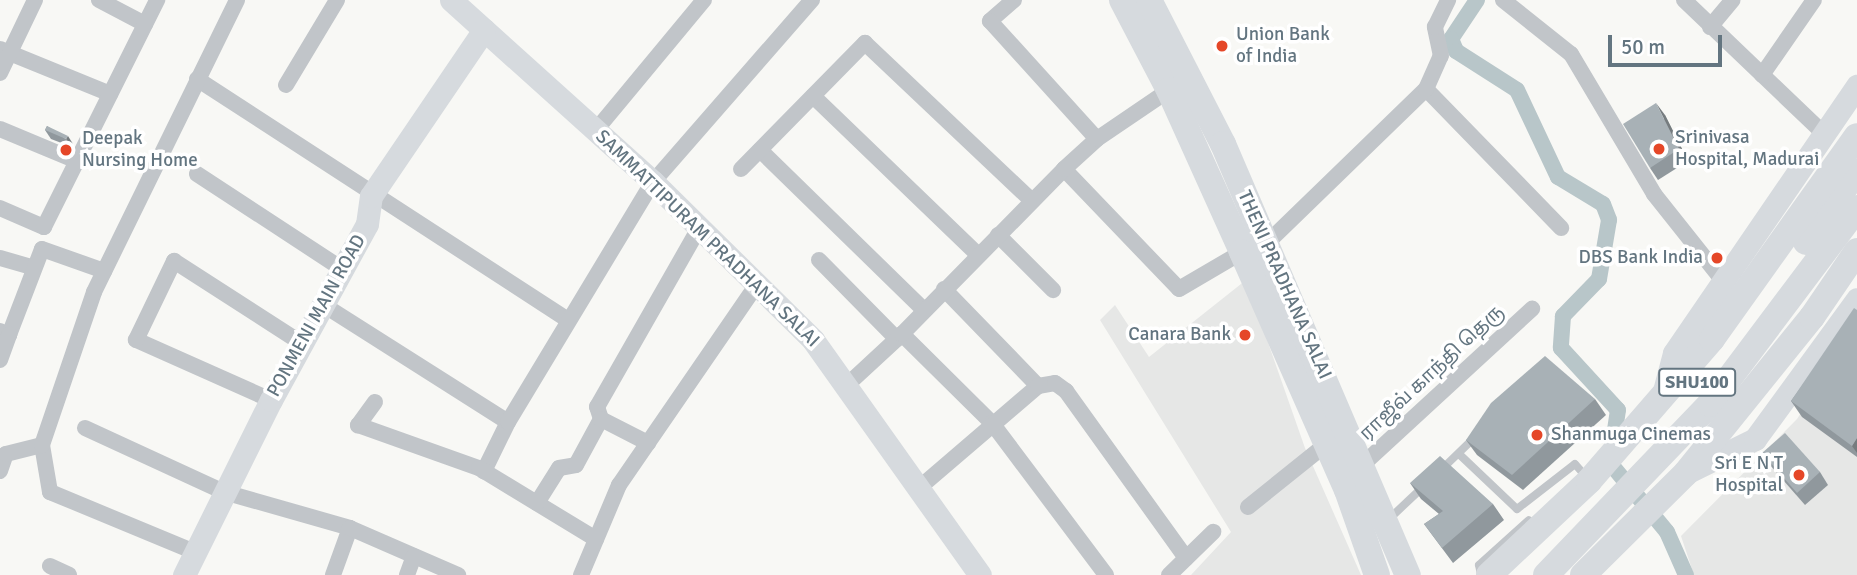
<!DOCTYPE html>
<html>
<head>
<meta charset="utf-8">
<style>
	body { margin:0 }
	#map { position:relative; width:1857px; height:575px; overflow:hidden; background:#f8f8f5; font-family:Signika,"Noto Sans Tamil",sans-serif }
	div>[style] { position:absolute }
	.built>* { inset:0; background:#e6e7e6 }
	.canal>* { height:16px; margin:-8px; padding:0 8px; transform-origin:8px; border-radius:8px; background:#b8c6c9 }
	.lane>* { height:8px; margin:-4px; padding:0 4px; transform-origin:4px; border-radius:4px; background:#c1c5c9 }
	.street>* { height:16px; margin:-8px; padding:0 8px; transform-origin:8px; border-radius:8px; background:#c1c5c9 }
	.secondary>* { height:23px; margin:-11.5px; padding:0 11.5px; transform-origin:11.5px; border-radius:11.5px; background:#d6dade }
	.primary>* { height:26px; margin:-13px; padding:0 13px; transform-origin:13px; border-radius:13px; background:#d6dade }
	.wall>* { inset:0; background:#90989d }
	.shaded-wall>* { inset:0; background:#767c7f }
	.building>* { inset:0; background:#a8b1b6 }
	.dots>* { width:19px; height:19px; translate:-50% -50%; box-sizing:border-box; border:4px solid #fff; border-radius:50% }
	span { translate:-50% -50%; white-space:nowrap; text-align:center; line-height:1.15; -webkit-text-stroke:7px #fff; paint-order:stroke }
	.shield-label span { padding:2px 5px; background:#fff; border:2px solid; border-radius:5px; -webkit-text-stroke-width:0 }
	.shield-label { font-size:18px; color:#637580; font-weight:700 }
	.poi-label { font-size:19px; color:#637580 }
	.left { translate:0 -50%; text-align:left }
	.right { translate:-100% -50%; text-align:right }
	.street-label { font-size:19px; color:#637580 }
	.scale { position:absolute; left:1608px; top:35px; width:114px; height:32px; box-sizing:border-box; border:4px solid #637580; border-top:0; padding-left:9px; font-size:21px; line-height:24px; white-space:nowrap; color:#637580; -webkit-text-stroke:5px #fff; paint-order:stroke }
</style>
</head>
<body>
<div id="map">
	<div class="built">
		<div style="clip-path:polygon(1246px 280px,1305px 448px,1361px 575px,1191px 575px,1231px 532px,1100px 320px,1115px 305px,1149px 357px)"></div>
		<div style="clip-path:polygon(1857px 328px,1857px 575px,1694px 575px,1681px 536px,1797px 419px)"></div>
	</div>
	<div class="canal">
		<div style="left:1477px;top:0;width:47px;rotate:123.7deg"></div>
		<div style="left:1451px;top:39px;width:13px;rotate:67deg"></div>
		<div style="left:1456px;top:51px;width:72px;rotate:32.6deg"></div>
		<div style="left:1517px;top:90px;width:96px;rotate:64.8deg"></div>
		<div style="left:1558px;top:177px;width:52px;rotate:31deg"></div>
		<div style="left:1603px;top:204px;width:17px;rotate:69deg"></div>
		<div style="left:1609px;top:220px;width:60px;rotate:99.6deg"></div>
		<div style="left:1599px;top:279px;width:52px;rotate:134.2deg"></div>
		<div style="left:1563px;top:316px;width:32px;rotate:94deg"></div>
		<div style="left:1561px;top:348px;width:84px;rotate:47.4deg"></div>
		<div style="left:1618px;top:410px;width:54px;rotate:98.6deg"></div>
		<div style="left:1610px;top:463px;width:89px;rotate:50.4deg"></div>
		<div style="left:1667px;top:532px;width:47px;rotate:66.2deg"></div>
	</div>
	<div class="lane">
		<div style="left:1459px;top:454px;width:80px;rotate:43.5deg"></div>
		<div style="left:1517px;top:509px;width:73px;rotate:-37.8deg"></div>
		<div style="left:1575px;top:464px;width:18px;rotate:49deg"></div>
		<div style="left:1442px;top:469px;width:47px;rotate:-44.1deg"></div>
		<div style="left:1389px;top:519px;width:47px;rotate:-43.3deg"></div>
		<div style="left:1481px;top:575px;width:10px;rotate:-101deg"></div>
		<div style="left:1479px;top:565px;width:67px;rotate:-42deg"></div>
	</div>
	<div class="street">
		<div style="left:99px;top:0;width:52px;rotate:27.6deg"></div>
		<div style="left:1014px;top:0;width:32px;rotate:139deg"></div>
		<div style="left:990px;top:21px;width:159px;rotate:47.8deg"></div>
		<div style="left:1503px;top:0;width:87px;rotate:38.5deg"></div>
		<div style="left:1571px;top:54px;width:163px;rotate:59.3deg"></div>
		<div style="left:1654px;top:194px;width:112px;rotate:51.5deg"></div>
		<div style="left:1684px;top:0;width:194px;rotate:43.7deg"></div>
		<div style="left:1710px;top:27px;width:35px;rotate:-50deg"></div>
		<div style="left:0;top:49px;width:119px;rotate:22.2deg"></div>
		<div style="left:0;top:73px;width:81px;rotate:-64.4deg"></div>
		<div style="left:1762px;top:75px;width:91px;rotate:-55.3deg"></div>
		<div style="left:197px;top:79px;width:441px;rotate:33deg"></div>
		<div style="left:286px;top:85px;width:99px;rotate:-59deg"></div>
		<div style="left:1426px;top:89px;width:194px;rotate:45.8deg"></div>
		<div style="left:813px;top:96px;width:229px;rotate:43.9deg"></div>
		<div style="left:0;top:129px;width:83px;rotate:22.6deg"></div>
		<div style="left:596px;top:130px;width:169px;rotate:-50.3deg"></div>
		<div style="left:760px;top:150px;width:228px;rotate:44.3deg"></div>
		<div style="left:741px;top:169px;width:177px;rotate:-45.5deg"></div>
		<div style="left:865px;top:43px;width:230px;rotate:43.4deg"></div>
		<div style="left:1064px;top:169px;width:166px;rotate:46.2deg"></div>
		<div style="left:1179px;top:289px;width:73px;rotate:-30.4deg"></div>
		<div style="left:197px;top:174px;width:173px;rotate:33.2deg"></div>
		<div style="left:0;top:208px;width:48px;rotate:23.4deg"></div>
		<div style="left:44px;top:227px;width:254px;rotate:-63.5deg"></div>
		<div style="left:998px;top:235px;width:78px;rotate:45deg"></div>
		<div style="left:1266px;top:244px;width:223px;rotate:-44.1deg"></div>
		<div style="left:1426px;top:89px;width:36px;rotate:-66deg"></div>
		<div style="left:1441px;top:56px;width:30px;rotate:-102deg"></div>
		<div style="left:1435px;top:27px;width:30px;rotate:-64deg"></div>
		<div style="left:0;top:258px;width:35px;rotate:16deg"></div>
		<div style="left:819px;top:260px;width:111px;rotate:45.4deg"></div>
		<div style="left:944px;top:289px;width:135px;rotate:45.9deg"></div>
		<div style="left:322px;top:304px;width:220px;rotate:32.4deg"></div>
		<div style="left:508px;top:422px;width:55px;rotate:116.1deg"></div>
		<div style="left:0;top:331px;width:10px;rotate:24deg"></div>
		<div style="left:9px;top:335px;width:92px;rotate:-69deg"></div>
		<div style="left:42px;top:249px;width:66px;rotate:19.5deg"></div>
		<div style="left:902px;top:334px;width:127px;rotate:44.7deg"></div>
		<div style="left:992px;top:423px;width:190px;rotate:53.1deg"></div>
		<div style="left:0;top:360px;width:27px;rotate:-70deg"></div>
		<div style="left:847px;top:385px;width:75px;rotate:-42.8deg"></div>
		<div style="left:902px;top:334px;width:231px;rotate:-45.5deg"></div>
		<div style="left:1064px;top:169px;width:45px;rotate:-42.3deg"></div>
		<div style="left:1097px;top:139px;width:87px;rotate:-34.2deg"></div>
		<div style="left:271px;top:400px;width:148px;rotate:-156deg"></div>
		<div style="left:136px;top:340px;width:88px;rotate:-64.3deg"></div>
		<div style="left:174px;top:261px;width:151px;rotate:32.8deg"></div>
		<div style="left:375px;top:402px;width:29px;rotate:126deg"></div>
		<div style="left:358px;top:425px;width:128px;rotate:19.6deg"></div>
		<div style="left:479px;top:468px;width:137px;rotate:31.3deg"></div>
		<div style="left:601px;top:419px;width:13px;rotate:-108deg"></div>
		<div style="left:597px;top:407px;width:206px;rotate:-60.3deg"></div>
		<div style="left:508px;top:422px;width:280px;rotate:-58.9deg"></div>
		<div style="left:653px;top:182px;width:242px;rotate:-48.9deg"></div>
		<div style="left:85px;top:428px;width:153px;rotate:24.7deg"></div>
		<div style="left:224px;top:492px;width:131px;rotate:15.9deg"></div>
		<div style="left:350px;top:528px;width:50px;rotate:109.9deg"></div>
		<div style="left:42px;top:445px;width:48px;rotate:80.3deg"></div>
		<div style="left:50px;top:492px;width:157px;rotate:22.5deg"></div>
		<div style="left:1360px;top:467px;width:234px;rotate:-42.6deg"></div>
		<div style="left:0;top:471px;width:18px;rotate:-71deg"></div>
		<div style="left:6px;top:454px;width:37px;rotate:-14deg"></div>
		<div style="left:42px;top:445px;width:162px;rotate:-71.2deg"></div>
		<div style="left:94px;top:292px;width:325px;rotate:-63.9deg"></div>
		<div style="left:919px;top:488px;width:157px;rotate:-40.6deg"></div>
		<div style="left:1038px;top:386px;width:17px;rotate:-10deg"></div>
		<div style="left:1055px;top:383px;width:14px;rotate:36deg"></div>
		<div style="left:1066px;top:391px;width:206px;rotate:54.3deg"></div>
		<div style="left:537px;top:503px;width:41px;rotate:-57.8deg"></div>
		<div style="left:559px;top:468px;width:17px;rotate:-10deg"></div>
		<div style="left:576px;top:465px;width:52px;rotate:-61.5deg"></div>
		<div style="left:601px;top:419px;width:53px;rotate:27.1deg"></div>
		<div style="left:1248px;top:507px;width:99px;rotate:-38.8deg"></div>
		<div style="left:350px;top:528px;width:118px;rotate:23.5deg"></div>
		<div style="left:50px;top:566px;width:21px;rotate:25deg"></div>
		<div style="left:407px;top:575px;width:20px;rotate:-70deg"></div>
		<div style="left:581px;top:575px;width:98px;rotate:-67.1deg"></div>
		<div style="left:619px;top:485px;width:244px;rotate:-55.5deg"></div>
		<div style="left:1169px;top:575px;width:62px;rotate:-44.3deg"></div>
	</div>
	<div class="secondary">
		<div style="left:451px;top:0;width:272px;rotate:42deg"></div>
		<div style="left:653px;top:182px;width:225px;rotate:44.6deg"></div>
		<div style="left:813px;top:340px;width:288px;rotate:54.6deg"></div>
		<div style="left:1663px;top:395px;width:43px;rotate:-75.3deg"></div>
		<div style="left:1674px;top:353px;width:324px;rotate:-55.6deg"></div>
		<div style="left:1686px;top:473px;width:77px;rotate:-26.2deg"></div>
		<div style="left:1755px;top:439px;width:173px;rotate:-53.9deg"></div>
		<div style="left:184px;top:575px;width:195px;rotate:-63.6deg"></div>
		<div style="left:271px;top:400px;width:200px;rotate:-61.4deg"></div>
		<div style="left:367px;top:224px;width:28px;rotate:-82deg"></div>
		<div style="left:371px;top:196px;width:201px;rotate:-55.8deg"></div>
	</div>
	<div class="primary">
		<div style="left:1122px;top:0;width:102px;rotate:62.4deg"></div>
		<div style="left:1169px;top:90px;width:178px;rotate:65.7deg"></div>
		<div style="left:1242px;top:252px;width:260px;rotate:66.2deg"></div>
		<div style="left:1347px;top:490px;width:90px;rotate:70.6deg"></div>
		<div style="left:1149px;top:0;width:162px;rotate:62.8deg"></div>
		<div style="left:1223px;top:144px;width:469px;rotate:66.8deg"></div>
		<div style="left:1806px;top:242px;width:87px;rotate:-54.3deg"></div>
		<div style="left:1489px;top:575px;width:137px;rotate:-43.2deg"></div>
		<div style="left:1589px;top:481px;width:188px;rotate:-49.1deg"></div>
		<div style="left:1712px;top:339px;width:249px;rotate:-54.5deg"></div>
		<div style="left:1546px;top:575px;width:237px;rotate:-46.2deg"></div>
		<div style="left:1710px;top:404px;width:245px;rotate:-53.1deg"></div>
		<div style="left:1583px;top:575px;width:145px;rotate:-44.7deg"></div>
		<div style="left:1686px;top:473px;width:201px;rotate:-51.1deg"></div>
		<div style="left:1812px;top:317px;width:80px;rotate:-55.7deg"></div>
	</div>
	<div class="wall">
		<div style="clip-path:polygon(1665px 115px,1688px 161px,1658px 180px,1650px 168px)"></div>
		<div style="clip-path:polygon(47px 126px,73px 144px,72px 147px,51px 139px,45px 130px)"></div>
		<div style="clip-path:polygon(1857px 310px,1857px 457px,1802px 417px,1791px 401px)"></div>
		<div style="clip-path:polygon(1595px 399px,1606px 415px,1523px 490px,1477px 455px,1466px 440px)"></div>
		<div style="clip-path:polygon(1762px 453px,1820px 472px,1828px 485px,1805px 505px,1770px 465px)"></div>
		<div style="clip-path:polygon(1410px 483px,1493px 504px,1504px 520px,1453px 563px,1424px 524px,1439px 514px,1421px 499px)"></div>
	</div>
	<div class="shaded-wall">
		<div style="clip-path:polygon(1656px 103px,1665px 115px,1688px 161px,1679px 149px)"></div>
		<div style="clip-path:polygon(68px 136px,73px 144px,72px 147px,66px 139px)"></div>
		<div style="clip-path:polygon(1857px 438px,1857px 453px,1852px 446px)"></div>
	</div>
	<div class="building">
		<div style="clip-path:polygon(1656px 103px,1679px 149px,1650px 168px,1623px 124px)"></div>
		<div style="clip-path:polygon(47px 126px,68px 136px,66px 139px,45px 130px)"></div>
		<div style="clip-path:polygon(1854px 308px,1857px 310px,1857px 438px,1852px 446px,1791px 401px)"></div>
		<div style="clip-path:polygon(1545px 356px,1595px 399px,1512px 475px,1466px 440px,1491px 403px)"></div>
		<div style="clip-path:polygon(1785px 433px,1820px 472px,1797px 493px,1762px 453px)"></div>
		<div style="clip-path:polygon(1440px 456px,1493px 504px,1442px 548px,1424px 524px,1443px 511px,1410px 483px)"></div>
	</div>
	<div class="dots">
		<div style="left:1222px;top:46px;background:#e54728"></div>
		<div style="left:1659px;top:149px;background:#e54728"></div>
		<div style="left:66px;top:150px;background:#e54728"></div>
		<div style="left:1717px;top:258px;background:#e54728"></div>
		<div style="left:1245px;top:335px;background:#e54728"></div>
		<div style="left:1537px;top:435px;background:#e54728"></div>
		<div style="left:1799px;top:475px;background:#e54728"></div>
	</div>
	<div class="shield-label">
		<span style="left:1697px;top:382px">SHU100</span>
	</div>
	<div class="poi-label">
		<span class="left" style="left:1236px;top:46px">Union Bank<br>of India</span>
		<span class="left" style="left:1675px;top:149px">Srinivasa<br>Hospital, Madurai</span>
		<span class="left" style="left:82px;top:150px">Deepak<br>Nursing Home</span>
		<span class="right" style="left:1703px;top:258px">DBS Bank India</span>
		<span class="right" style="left:1231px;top:335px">Canara Bank</span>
		<span class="left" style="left:1551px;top:435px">Shanmuga Cinemas</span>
		<span class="right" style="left:1783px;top:475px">Sri E N T<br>Hospital</span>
	</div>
	<div class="street-label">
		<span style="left:707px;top:239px;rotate:44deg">SAMMATTIPURAM PRADHANA SALAI</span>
		<span style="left:1284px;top:285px;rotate:66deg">THENI PRADHANA SALAI</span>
		<span style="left:317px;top:316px;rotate:-61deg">PONMENI MAIN ROAD</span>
		<span style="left:1432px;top:373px;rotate:-43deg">ராஜீவ் காந்தி தெரு</span>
	</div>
	<div class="scale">50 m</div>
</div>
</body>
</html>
